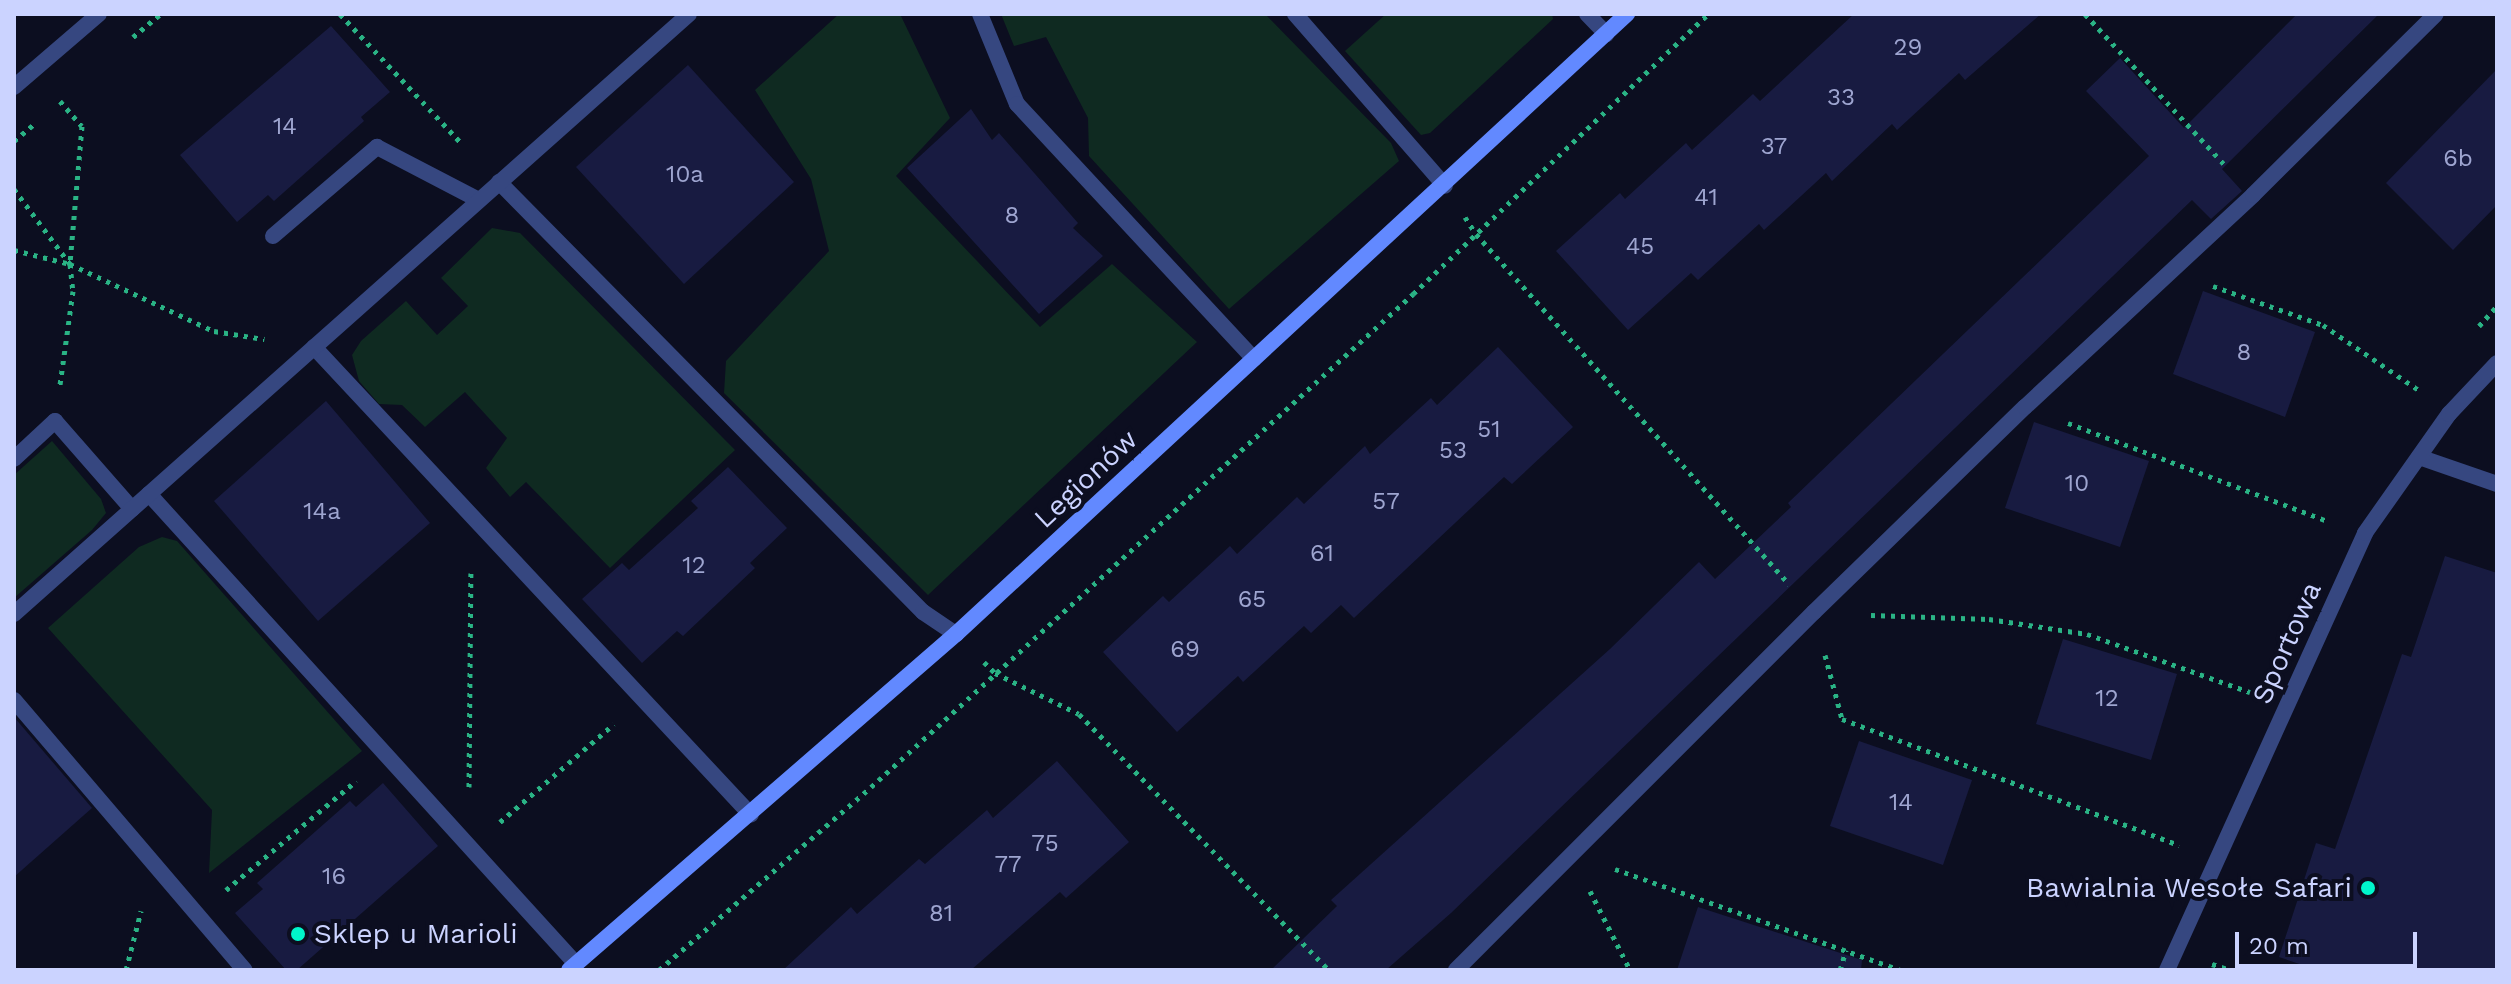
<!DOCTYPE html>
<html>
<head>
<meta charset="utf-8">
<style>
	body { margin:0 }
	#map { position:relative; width:2511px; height:984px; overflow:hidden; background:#0c0e20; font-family:"Work Sans",sans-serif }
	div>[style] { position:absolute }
	.green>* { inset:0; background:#0f2a21 }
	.building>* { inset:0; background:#181b41 }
	.path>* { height:5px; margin-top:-2.5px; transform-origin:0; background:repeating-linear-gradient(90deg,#2ab385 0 4px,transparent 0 10px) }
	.lane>* { height:16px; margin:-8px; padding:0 8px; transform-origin:8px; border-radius:8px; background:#364780 }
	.street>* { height:16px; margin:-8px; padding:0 8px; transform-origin:8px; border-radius:8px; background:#364780 }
	.secondary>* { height:16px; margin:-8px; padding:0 8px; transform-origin:8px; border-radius:8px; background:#6289ff }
	.dots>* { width:22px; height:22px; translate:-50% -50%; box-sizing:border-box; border:4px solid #0c0e20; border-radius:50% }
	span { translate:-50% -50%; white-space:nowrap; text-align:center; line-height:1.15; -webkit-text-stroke:8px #0c0e20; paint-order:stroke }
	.number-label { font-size:24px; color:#9ea5d0 }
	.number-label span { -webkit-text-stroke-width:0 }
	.street-label { font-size:28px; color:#cbd3ff }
	.poi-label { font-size:28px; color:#cbd3ff }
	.right { translate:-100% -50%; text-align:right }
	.left { translate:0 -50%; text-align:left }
	.frame { position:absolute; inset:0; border:16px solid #cbd3ff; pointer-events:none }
	.scale { position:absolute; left:2235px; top:932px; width:182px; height:36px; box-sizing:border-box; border:4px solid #cbd3ff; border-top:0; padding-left:10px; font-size:24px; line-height:28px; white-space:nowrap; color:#cbd3ff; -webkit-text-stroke:6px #0c0e20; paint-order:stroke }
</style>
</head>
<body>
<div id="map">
	<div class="green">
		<div style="clip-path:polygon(839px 14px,900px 14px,950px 118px,896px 176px,1040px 327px,1112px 264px,1197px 342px,928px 595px,724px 393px,726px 361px,829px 251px,811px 179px,755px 90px)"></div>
		<div style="clip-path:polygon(1001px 14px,1266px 15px,1391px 143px,1399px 161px,1229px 309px,1089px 156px,1088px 118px,1046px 37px,1014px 46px)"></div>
		<div style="clip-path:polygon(1386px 14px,1552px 14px,1553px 19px,1430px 133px,1421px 135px,1345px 51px)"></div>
		<div style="clip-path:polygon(492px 228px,520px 233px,735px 450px,610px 568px,526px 482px,510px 497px,486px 468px,507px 438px,465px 392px,425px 427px,402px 405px,379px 404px,359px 381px,352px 355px,361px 341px,406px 301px,437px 335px,468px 306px,441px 278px)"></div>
		<div style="clip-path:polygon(52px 441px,101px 499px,106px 513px,92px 530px,14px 598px,14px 475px)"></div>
		<div style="clip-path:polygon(162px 537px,177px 541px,362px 751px,209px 873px,212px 810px,48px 628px,139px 547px)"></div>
	</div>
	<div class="building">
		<div style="clip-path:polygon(1854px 14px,2041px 14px,1965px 80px,1959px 73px,1897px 130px,1892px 124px,1832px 181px,1826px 173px,1764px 230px,1759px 224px,1698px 280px,1691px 273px,1628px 330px,1556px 251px,1620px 193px,1625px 199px,1686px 143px,1692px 150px,1753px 94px,1760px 101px)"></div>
		<div style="clip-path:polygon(2297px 14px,2379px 14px,2222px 169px,2242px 191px,2211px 219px,2192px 200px,1451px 913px,1386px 970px,1271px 970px,1337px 906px,1331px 900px,1610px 649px,1699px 562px,1715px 579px,1791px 507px,1788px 503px,2149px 156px,2086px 91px,2120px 58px,2184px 128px)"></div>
		<div style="clip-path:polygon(331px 26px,390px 92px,361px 117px,364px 121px,274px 201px,268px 195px,237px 222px,180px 155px)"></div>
		<div style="clip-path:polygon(688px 65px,794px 182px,684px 284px,576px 167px)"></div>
		<div style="clip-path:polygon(2497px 69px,2497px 205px,2453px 250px,2386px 183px)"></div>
		<div style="clip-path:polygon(971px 109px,992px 140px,999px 133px,1078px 223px,1073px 228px,1103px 256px,1039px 314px,907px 168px)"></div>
		<div style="clip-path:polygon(2203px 291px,2315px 332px,2285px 417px,2173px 374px)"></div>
		<div style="clip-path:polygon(1498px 347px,1573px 427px,1512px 484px,1504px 477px,1354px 618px,1341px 605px,1311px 633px,1304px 626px,1243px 682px,1238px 676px,1177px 732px,1103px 652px,1163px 596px,1169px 602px,1230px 546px,1237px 554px,1297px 497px,1304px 504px,1365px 446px,1370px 454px,1431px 398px,1437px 405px)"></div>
		<div style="clip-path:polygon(326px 401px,430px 523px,318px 621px,214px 501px)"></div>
		<div style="clip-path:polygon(2034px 422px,2149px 461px,2120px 547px,2005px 508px)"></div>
		<div style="clip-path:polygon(728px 467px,787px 528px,750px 563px,755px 568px,683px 636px,677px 631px,642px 663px,582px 599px,622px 563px,629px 570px,698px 508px,691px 501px)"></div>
		<div style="clip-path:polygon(2445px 556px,2497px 573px,2497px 970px,2317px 970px,2279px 957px,2316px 843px,2335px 849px,2402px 654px,2411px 657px)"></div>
		<div style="clip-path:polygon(2063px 639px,2177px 674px,2151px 760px,2036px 724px)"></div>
		<div style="clip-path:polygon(14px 717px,92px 808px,14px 877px)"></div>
		<div style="clip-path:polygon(1859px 741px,1972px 780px,1943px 865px,1830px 826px)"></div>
		<div style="clip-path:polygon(1057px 761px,1129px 842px,1066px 898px,1060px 892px,971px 970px,783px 970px,851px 907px,857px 914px,919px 859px,925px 864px,987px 810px,993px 818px)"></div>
		<div style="clip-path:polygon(383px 783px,438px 846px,297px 970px,286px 970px,235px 913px,263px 889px,257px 883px,350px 801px,356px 807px)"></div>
		<div style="clip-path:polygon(1698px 907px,1862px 960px,1861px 970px,1677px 970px)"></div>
	</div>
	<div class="path">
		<div style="left:340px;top:14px;width:178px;rotate:46.8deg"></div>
		<div style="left:2085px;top:14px;width:206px;rotate:47.2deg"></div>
		<div style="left:133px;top:37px;width:35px;rotate:-40deg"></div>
		<div style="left:60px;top:101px;width:33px;rotate:49deg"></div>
		<div style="left:82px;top:126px;width:138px;rotate:95deg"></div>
		<div style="left:14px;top:141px;width:25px;rotate:-40deg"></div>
		<div style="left:14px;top:189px;width:94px;rotate:53.3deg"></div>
		<div style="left:70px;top:264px;width:27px;rotate:84deg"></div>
		<div style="left:73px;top:291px;width:95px;rotate:97.9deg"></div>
		<div style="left:1465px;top:217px;width:20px;rotate:57deg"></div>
		<div style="left:1476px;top:234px;width:470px;rotate:48.2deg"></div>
		<div style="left:14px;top:250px;width:58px;rotate:14deg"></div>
		<div style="left:70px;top:264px;width:159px;rotate:25deg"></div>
		<div style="left:214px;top:331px;width:51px;rotate:9.1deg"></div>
		<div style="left:2213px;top:286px;width:117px;rotate:19.5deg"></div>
		<div style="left:2323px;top:325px;width:117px;rotate:34.2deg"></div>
		<div style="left:2479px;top:326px;width:27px;rotate:-48deg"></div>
		<div style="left:2068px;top:423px;width:278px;rotate:20.7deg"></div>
		<div style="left:1871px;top:615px;width:118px;rotate:1.9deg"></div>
		<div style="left:1989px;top:619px;width:99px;rotate:8.7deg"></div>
		<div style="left:2087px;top:634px;width:173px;rotate:19.6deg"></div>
		<div style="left:1825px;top:655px;width:66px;rotate:75.1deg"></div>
		<div style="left:1842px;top:719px;width:360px;rotate:20.5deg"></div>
		<div style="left:984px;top:662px;width:16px;rotate:45deg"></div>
		<div style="left:995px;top:673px;width:93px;rotate:26deg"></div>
		<div style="left:1079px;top:714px;width:358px;rotate:45.7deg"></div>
		<div style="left:469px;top:787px;width:214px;rotate:-89.5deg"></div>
		<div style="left:500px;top:822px;width:150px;rotate:-40.7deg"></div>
		<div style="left:1615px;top:869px;width:303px;rotate:19.5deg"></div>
		<div style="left:226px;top:890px;width:170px;rotate:-40deg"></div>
		<div style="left:1590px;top:891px;width:89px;rotate:63.1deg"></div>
		<div style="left:2212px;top:964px;width:19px;rotate:18deg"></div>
		<div style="left:126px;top:970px;width:61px;rotate:-75.7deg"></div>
		<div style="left:659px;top:970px;width:280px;rotate:-40.8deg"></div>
		<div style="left:871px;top:787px;width:733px;rotate:-42.29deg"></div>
		<div style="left:1413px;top:294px;width:407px;rotate:-43.5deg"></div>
		<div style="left:1840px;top:970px;width:21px;rotate:-73deg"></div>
	</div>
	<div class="lane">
		<div style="left:980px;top:14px;width:97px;rotate:67.7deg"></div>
		<div style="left:1017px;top:104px;width:348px;rotate:47.1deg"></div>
		<div style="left:1295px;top:14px;width:228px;rotate:48.9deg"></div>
		<div style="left:1587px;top:14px;width:28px;rotate:46deg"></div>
		<div style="left:499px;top:182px;width:604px;rotate:45.4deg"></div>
		<div style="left:923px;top:612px;width:40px;rotate:34deg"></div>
		<div style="left:273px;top:236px;width:137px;rotate:-40.6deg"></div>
		<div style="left:377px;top:147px;width:115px;rotate:27.5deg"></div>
		<div style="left:314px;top:347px;width:640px;rotate:46.96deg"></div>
		<div style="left:2419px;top:457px;width:83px;rotate:19.1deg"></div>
		<div style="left:14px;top:459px;width:56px;rotate:-42.8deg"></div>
		<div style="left:55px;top:421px;width:117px;rotate:48.8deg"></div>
		<div style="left:149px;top:494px;width:635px;rotate:47.74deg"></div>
		<div style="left:14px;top:614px;width:903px;rotate:-41.63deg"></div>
		<div style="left:14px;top:700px;width:355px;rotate:49.5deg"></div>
		<div style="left:1456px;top:970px;width:506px;rotate:-45deg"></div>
		<div style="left:1814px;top:612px;width:294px;rotate:-44.2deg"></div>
		<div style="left:2025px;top:407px;width:311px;rotate:-42.9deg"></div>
		<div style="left:2253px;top:195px;width:257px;rotate:-44.7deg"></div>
	</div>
	<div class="street">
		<div style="left:14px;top:87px;width:112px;rotate:-40.7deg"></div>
		<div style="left:2167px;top:970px;width:480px;rotate:-65.6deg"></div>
		<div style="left:2365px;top:533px;width:146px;rotate:-54.8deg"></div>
		<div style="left:2449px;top:414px;width:70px;rotate:-46.7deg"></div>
	</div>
	<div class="secondary">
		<div style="left:569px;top:970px;width:513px;rotate:-40.97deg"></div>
		<div style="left:956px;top:634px;width:914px;rotate:-42.74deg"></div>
	</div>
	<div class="dots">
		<div style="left:2368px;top:888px;background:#00f6cb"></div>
		<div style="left:298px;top:934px;background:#00f6cb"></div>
	</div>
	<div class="number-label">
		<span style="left:1908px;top:48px">29</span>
		<span style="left:1841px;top:98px">33</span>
		<span style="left:285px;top:127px">14</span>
		<span style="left:1774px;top:147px">37</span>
		<span style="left:2458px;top:159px">6b</span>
		<span style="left:685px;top:175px">10a</span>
		<span style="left:1706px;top:198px">41</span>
		<span style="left:1012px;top:216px">8</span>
		<span style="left:1640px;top:247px">45</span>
		<span style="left:2244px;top:353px">8</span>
		<span style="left:1489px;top:430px">51</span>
		<span style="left:1453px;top:451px">53</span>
		<span style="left:2077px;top:484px">10</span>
		<span style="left:1386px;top:502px">57</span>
		<span style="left:322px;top:512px">14a</span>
		<span style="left:1322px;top:554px">61</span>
		<span style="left:694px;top:566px">12</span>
		<span style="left:1252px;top:600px">65</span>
		<span style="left:1185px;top:650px">69</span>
		<span style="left:2107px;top:699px">12</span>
		<span style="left:1901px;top:803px">14</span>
		<span style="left:1045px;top:844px">75</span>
		<span style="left:1008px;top:865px">77</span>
		<span style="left:334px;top:877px">16</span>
		<span style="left:941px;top:914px">81</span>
	</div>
	<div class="street-label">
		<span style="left:1086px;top:479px;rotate:-43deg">Legionów</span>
		<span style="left:2287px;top:643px;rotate:-66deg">Sportowa</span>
	</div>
	<div class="poi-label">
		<span class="right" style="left:2352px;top:888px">Bawialnia Wesołe Safari</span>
		<span class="left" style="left:314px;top:934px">Sklep u Marioli</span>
	</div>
	<div class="frame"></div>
	<div class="scale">20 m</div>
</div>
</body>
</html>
